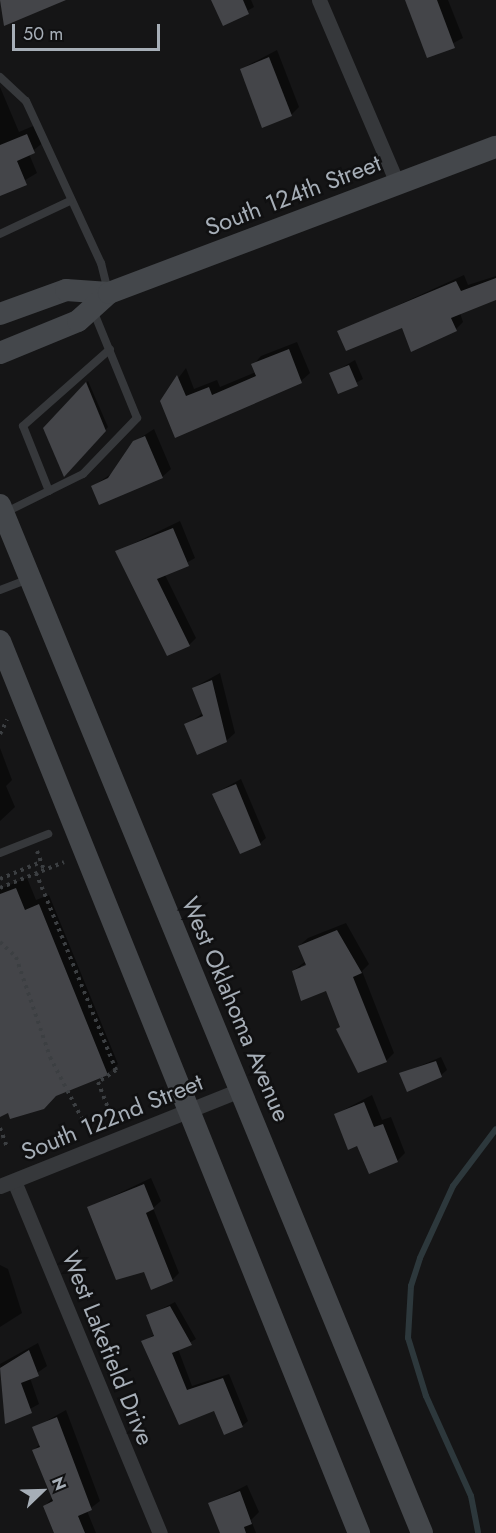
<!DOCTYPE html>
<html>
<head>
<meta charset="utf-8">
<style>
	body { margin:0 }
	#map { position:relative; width:496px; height:1533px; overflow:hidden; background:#151516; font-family:Jost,sans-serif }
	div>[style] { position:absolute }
	.shadow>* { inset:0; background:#0007 }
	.stream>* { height:6px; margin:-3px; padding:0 3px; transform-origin:3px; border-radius:3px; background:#2d383c }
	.building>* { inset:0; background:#444549 }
	.path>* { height:4px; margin-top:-2px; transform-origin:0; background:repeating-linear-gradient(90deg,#3c3f42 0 3px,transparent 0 7.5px) }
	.lane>* { height:8px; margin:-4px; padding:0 4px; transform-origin:4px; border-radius:4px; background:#36383b }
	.street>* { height:15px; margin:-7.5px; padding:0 7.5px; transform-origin:7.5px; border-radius:7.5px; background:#36383b }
	.secondary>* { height:22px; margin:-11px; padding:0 11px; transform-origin:11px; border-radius:11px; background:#44474b }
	span { translate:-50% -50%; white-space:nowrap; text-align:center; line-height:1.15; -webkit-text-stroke:5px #101011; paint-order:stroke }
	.street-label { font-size:24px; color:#a6aeb7 }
	.north { position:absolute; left:12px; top:1461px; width:60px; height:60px; -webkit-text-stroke:4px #101011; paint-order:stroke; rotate:67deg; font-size:16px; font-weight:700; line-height:24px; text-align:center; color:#a6aeb7 }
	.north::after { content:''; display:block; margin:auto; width:21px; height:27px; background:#a6aeb7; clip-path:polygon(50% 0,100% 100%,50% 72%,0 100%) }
	.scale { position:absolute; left:12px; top:24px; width:148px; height:27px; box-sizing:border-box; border:3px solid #a6aeb7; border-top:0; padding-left:8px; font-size:18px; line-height:21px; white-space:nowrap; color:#a6aeb7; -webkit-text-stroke:4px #101011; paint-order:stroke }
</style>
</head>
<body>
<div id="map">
	<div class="shadow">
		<div style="clip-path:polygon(0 0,63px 0,5px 24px)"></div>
		<div style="clip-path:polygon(213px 0,251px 0,254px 7px,224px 24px)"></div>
		<div style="clip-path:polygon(411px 0,448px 0,463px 38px,428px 56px)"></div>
		<div style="clip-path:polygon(277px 50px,299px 107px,291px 115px,241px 69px)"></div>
		<div style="clip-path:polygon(0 87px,19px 132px,38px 124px,45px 141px,29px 154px,37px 173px,0 195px)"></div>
		<div style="clip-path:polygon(464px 275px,468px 285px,496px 276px,496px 299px,460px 313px,463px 322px,456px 329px,402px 326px,339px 332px)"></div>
		<div style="clip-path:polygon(297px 342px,310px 373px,301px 381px,176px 436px,161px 401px,186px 368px,194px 389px,217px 380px,220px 387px,256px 372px,253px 365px,261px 356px)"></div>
		<div style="clip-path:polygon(355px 360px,363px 379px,339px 392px,331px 374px)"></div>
		<div style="clip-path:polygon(88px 381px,108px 427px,64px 474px,45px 428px)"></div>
		<div style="clip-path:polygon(154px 429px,171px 469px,162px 477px,93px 486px,114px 472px,134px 442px)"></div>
		<div style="clip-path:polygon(180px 521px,195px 558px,165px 575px,196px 638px,189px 645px,116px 552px)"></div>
		<div style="clip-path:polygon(220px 673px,235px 733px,226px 741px,186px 725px,203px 713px,193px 688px)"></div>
		<div style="clip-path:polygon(0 748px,12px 780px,6px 786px,15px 807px,0 821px)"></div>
		<div style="clip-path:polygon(241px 779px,266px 838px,260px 843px,214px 794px)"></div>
		<div style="clip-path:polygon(27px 878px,36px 900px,49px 895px,118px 1064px,107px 1074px,0 1091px,0 889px)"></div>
		<div style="clip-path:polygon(evenodd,346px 923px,369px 964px,362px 971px,394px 1053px,386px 1061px,341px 1026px,327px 989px,293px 971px,306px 961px,299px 946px,308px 938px,346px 923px,312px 961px,301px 969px,301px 966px,312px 961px)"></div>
		<div style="clip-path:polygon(441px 1057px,447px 1070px,441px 1075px,401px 1074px)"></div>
		<div style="clip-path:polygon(372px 1095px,382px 1120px,391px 1117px,405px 1153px,397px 1161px,358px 1144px,336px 1114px)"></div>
		<div style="clip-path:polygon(151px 1178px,161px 1201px,153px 1208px,179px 1273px,172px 1280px,144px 1270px,88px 1208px)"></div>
		<div style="clip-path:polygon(0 1265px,8px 1269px,22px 1313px,0 1327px)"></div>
		<div style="clip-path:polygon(175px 1302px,196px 1339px,178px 1349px,192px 1386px,229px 1374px,248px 1421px,242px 1426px,215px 1409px,180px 1423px,143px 1342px,155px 1334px,148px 1316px)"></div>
		<div style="clip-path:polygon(38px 1343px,47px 1366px,30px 1378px,39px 1404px,6px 1422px,0 1364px)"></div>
		<div style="clip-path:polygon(66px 1410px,100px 1501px,87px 1511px,96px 1533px,56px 1533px,45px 1506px,53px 1497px,34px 1450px,40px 1444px,34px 1428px)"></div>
		<div style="clip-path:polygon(247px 1485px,259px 1512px,251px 1520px,256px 1533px,221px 1533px,210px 1504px)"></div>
	</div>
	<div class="stream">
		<div style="left:478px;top:1532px;width:37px;rotate:-101deg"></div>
		<div style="left:471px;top:1496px;width:110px;rotate:-114.2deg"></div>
		<div style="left:426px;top:1396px;width:61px;rotate:-107.2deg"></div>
		<div style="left:408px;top:1338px;width:52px;rotate:-86.7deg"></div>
		<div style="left:411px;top:1286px;width:29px;rotate:-72deg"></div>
		<div style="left:420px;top:1258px;width:79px;rotate:-65.4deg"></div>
		<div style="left:453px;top:1186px;width:71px;rotate:-53deg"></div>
	</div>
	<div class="building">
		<div style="clip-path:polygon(0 0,66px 0,4px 26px)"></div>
		<div style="clip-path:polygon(211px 0,243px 0,249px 14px,223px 26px)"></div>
		<div style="clip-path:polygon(405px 0,437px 0,455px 48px,427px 58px)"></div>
		<div style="clip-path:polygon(269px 57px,292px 116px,262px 128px,240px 69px)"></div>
		<div style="clip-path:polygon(27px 134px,35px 153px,17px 161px,27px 185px,0 196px,0 145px)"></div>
		<div style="clip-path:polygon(496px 278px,496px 300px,451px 318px,457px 331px,411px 352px,402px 328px,346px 351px,337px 331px,456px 281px,461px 291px)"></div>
		<div style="clip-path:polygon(289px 349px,302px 383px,175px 438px,160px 401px,177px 375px,186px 396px,209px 387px,212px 395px,256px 376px,251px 364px)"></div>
		<div style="clip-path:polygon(349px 365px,358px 386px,338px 394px,329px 373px)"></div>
		<div style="clip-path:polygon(86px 382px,106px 431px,64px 477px,43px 428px)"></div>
		<div style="clip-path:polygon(145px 436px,163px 478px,99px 505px,91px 486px,108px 478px,133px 441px)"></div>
		<div style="clip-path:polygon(173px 528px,189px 566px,157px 579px,190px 646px,167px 656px,115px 551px)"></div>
		<div style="clip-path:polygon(212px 680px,227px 742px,197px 755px,184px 724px,203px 716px,192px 688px)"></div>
		<div style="clip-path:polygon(236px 784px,261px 845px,240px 854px,212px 794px)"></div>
		<div style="clip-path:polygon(16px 888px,25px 910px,39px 904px,108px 1075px,56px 1096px,44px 1109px,10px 1119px,8px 1113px,0 1117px,0 894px)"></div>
		<div style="clip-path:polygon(337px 930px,362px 973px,353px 977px,387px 1062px,358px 1073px,336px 1029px,340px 1027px,326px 991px,301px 1001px,292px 971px,306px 965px,298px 946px)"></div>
		<div style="clip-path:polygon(436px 1061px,442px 1077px,407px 1092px,399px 1073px)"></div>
		<div style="clip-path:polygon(364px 1102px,374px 1127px,383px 1124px,398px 1162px,369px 1174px,357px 1146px,348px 1150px,334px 1114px)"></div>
		<div style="clip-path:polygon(144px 1184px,154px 1209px,146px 1213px,173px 1281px,151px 1290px,144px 1272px,116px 1280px,87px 1207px)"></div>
		<div style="clip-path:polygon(170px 1306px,192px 1345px,172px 1353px,187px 1390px,223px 1378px,243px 1427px,224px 1435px,214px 1411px,179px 1425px,141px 1341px,154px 1336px,146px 1315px)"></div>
		<div style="clip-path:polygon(29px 1350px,39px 1376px,21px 1383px,32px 1413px,5px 1424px,0 1368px)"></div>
		<div style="clip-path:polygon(57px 1417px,92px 1510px,78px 1516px,85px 1533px,54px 1533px,43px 1506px,53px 1501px,32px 1450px,40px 1447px,32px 1427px)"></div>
		<div style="clip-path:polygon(240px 1491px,252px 1524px,244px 1527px,246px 1533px,220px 1533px,208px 1503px)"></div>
	</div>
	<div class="path">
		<div style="left:0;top:734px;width:16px;rotate:-63deg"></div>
		<div style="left:37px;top:851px;width:20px;rotate:70deg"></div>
		<div style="left:36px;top:873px;width:213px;rotate:67.9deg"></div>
		<div style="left:116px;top:1070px;width:22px;rotate:146deg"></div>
		<div style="left:98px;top:1082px;width:26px;rotate:69deg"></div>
		<div style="left:0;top:879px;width:44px;rotate:-22.5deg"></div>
		<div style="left:0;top:888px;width:69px;rotate:-22.1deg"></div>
		<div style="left:0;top:942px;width:22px;rotate:43deg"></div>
		<div style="left:16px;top:957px;width:106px;rotate:71.2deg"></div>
		<div style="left:50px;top:1057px;width:68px;rotate:62.7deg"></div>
		<div style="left:0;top:1128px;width:20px;rotate:70deg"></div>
	</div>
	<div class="lane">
		<div style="left:0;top:77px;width:35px;rotate:43deg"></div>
		<div style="left:26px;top:101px;width:179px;rotate:65.2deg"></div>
		<div style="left:101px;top:263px;width:29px;rotate:76deg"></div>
		<div style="left:0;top:234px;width:77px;rotate:-25.2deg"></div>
		<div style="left:49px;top:491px;width:70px;rotate:-111.8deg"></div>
		<div style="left:23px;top:426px;width:116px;rotate:-41.5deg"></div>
		<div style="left:4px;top:513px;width:88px;rotate:-26.3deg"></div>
		<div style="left:83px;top:474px;width:78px;rotate:-46deg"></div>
		<div style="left:137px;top:418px;width:117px;rotate:-112.2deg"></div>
		<div style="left:0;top:590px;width:31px;rotate:-21deg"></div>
		<div style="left:0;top:853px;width:52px;rotate:-21.6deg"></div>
	</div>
	<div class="street">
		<div style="left:319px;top:0;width:201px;rotate:66.9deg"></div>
		<div style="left:14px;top:1181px;width:381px;rotate:67.5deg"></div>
		<div style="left:0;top:1186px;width:261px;rotate:-21.8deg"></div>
	</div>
	<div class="secondary">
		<div style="left:0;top:314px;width:70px;rotate:-20deg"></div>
		<div style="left:66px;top:290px;width:43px;rotate:4deg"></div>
		<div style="left:0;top:353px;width:84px;rotate:-22.3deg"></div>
		<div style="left:78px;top:321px;width:42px;rotate:-42.1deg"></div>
		<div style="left:109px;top:293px;width:414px;rotate:-20.7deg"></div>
		<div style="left:0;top:505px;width:1111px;rotate:67.68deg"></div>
		<div style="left:0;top:641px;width:962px;rotate:68.08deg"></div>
	</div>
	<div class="street-label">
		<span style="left:293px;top:195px;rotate:-21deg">South 124th Street</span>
		<span style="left:236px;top:1009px;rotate:67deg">West Oklahoma Avenue</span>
		<span style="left:112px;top:1117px;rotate:-22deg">South 122nd Street</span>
		<span style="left:108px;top:1348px;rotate:68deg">West Lakefield Drive</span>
	</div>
	<div class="north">N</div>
	<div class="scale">50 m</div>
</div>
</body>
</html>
